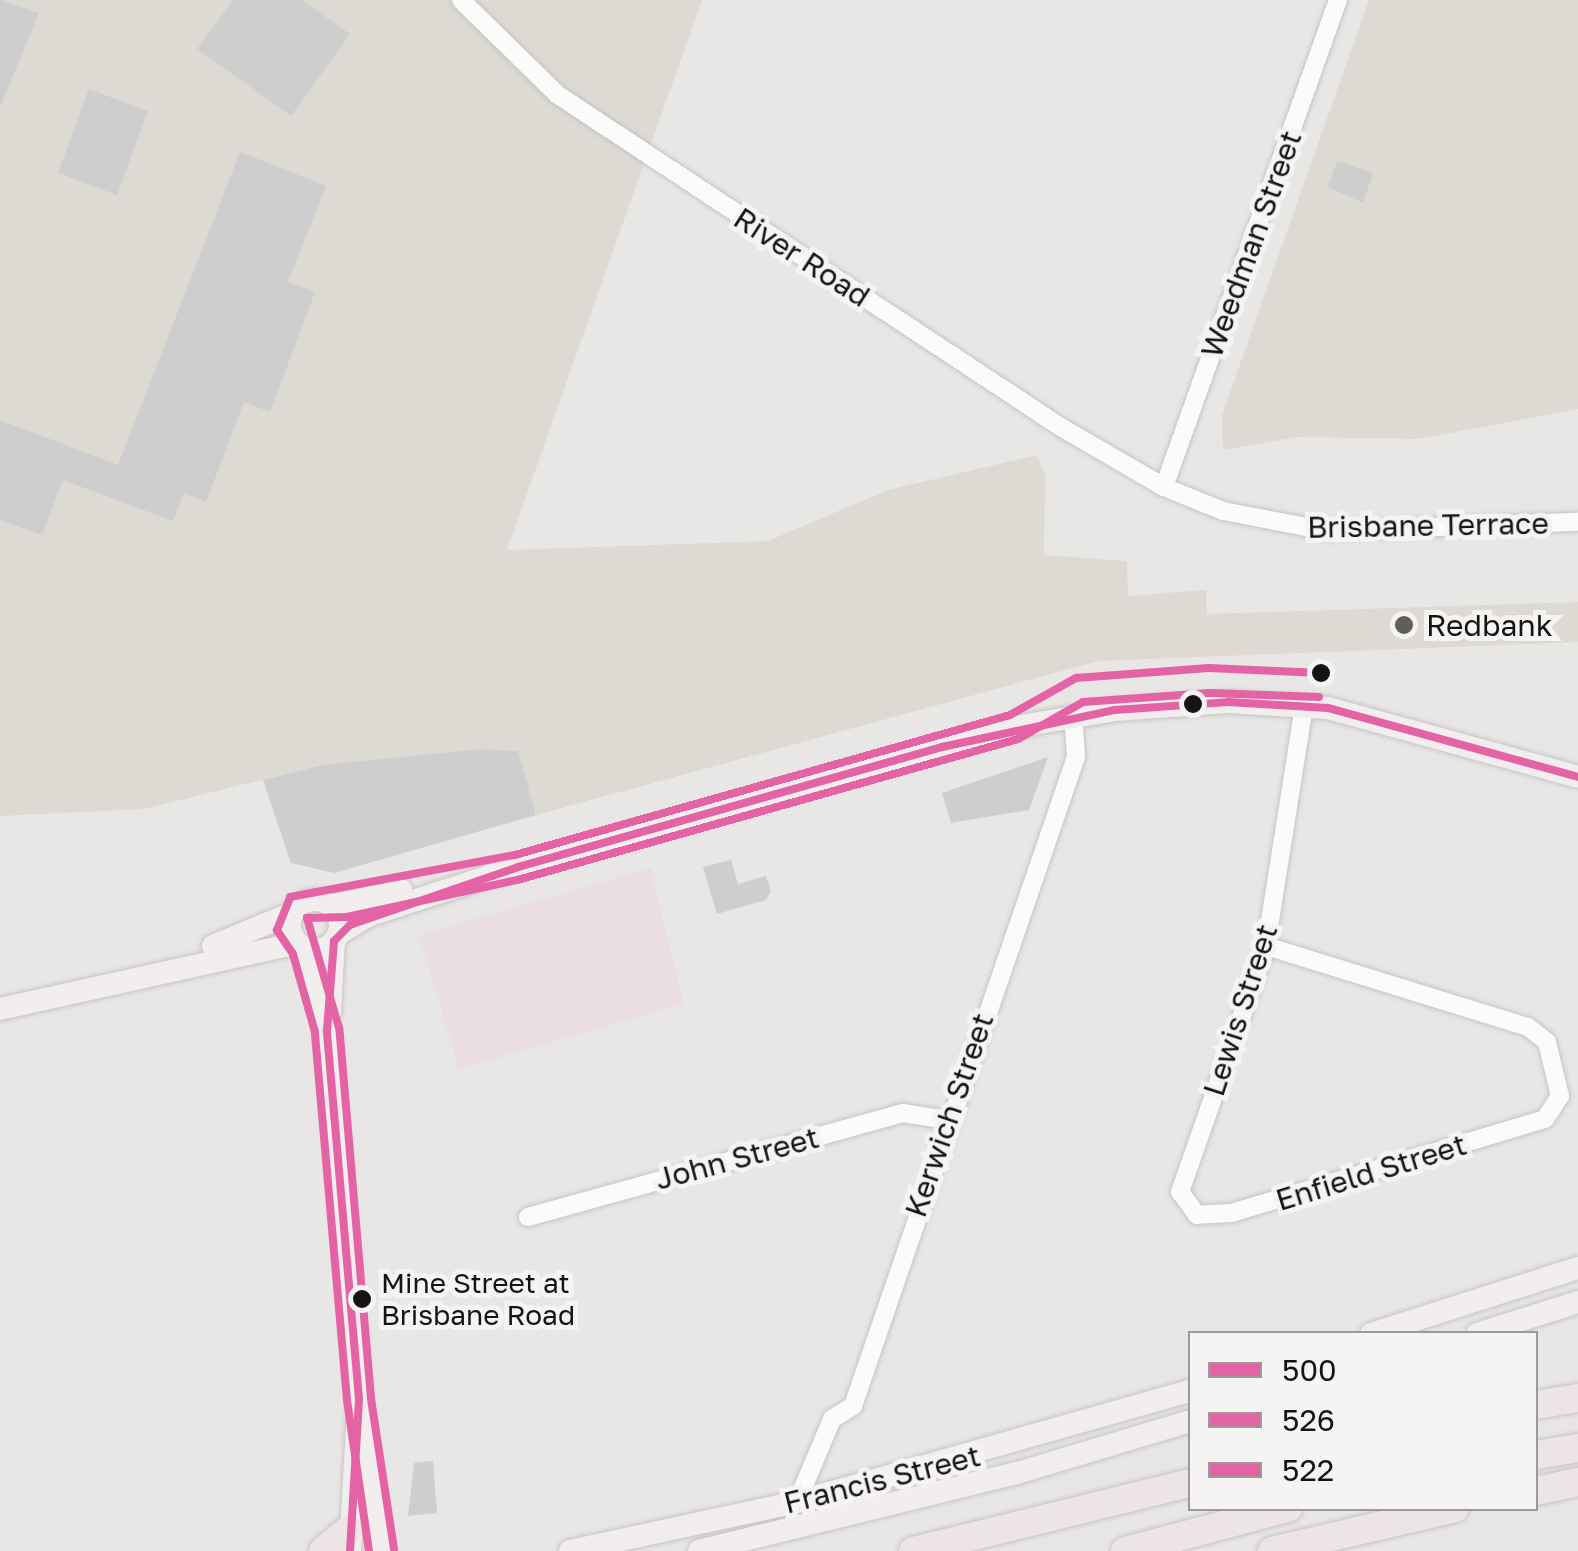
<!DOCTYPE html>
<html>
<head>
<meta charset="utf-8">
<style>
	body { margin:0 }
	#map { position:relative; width:1578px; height:1551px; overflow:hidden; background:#e8e7e5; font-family:"Golos Text",sans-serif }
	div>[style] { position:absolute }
	.commercial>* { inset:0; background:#ebdee3 }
	.built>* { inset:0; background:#ddd9d3 }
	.building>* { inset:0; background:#cfcece }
	.roads { filter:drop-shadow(0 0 2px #c5c5c3) drop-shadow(0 0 2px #c5c5c3) }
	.minor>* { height:18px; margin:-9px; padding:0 9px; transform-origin:9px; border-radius:9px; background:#fcfbfb }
	.major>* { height:22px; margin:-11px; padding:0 11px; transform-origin:11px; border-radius:11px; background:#f3eeee }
	.major>.ring { margin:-11px; padding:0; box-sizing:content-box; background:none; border:22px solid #f3eeee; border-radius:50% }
	.highway>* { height:28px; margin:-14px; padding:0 14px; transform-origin:14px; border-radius:14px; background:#ede4e5 }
	.bus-1>* { height:8px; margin:-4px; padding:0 4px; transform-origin:4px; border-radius:4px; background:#e463a4 }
	.bus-2>* { height:8px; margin:-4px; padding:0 4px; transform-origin:4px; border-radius:4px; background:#e463a4 }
	.bus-3>* { height:8px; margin:-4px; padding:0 4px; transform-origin:4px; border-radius:4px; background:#e463a4 }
	.dots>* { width:28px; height:28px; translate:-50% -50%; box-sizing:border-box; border:5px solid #f6f4f2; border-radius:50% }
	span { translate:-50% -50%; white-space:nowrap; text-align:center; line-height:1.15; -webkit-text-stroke:10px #f6f4f2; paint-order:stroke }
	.bus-label { font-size:28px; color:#151413 }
	.left { translate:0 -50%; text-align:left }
	.street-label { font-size:30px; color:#151413 }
	.poi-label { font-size:30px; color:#151413 }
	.legend { position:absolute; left:1188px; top:1331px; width:350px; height:180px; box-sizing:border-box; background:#f6f4f2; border:2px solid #9c9a99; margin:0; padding:12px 18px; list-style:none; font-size:30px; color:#151413 }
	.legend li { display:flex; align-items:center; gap:20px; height:50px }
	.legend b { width:50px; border:2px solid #9c9a99 }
</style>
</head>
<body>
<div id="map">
	<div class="commercial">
		<div style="clip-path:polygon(651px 868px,684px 1004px,459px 1069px,419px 935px)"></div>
	</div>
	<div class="built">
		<div style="clip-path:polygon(0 0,702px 0,507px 550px,768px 541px,888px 490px,1037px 455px,1045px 476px,1044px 555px,1127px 561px,1128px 596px,1206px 590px,1207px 614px,1578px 602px,1578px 642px,1098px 661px,536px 815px,518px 751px,480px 749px,322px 765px,144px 809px,0 816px)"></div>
		<div style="clip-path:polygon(1369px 0,1578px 0,1578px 409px,1419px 439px,1297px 437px,1223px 450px,1222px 415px)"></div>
	</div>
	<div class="building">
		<div style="clip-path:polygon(0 0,39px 13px,0 107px)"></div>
		<div style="clip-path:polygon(233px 0,302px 0,350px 34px,291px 116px,197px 49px)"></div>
		<div style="clip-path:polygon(89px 89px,148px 111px,117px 195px,58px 173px)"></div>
		<div style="clip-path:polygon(240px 152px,326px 186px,288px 282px,315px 292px,270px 412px,244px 402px,206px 502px,184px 493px,173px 521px,63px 480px,42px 535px,0 520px,0 420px,118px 465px)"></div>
		<div style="clip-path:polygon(1337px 161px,1373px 173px,1363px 203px,1328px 187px)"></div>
		<div style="clip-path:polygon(480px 749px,518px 751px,536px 815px,334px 873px,291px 863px,263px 780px,322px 765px)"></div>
		<div style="clip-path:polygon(1048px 757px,1029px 810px,951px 823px,942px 793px)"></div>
		<div style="clip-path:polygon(731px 860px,738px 884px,766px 876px,771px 891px,766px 900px,717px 914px,703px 867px)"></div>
		<div style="clip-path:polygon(433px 1461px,437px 1513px,408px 1516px,414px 1463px)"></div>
	</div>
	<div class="roads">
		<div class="minor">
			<div style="left:461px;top:0;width:136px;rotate:44.4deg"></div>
			<div style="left:558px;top:95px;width:600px;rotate:33.45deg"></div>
			<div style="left:1059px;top:426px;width:121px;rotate:30.2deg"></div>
			<div style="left:1164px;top:487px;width:64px;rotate:22.1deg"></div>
			<div style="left:1223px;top:511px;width:107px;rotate:10.8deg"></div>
			<div style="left:1328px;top:531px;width:250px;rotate:-2.1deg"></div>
			<div style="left:1164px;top:487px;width:517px;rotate:-70.34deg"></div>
			<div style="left:1266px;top:946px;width:274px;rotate:17.2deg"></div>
			<div style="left:1528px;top:1027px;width:24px;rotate:38deg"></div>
			<div style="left:1547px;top:1042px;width:56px;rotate:76.5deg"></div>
			<div style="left:1560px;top:1096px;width:27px;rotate:123deg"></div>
			<div style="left:1545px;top:1119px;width:327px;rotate:163.3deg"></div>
			<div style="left:1232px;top:1213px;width:35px;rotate:177deg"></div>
			<div style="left:1197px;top:1215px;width:29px;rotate:-126deg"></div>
			<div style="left:1180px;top:1192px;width:261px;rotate:-70.7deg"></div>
			<div style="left:1266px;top:946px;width:243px;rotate:-81deg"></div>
			<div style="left:528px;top:1217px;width:389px;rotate:-15.5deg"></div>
			<div style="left:903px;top:1113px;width:45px;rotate:9deg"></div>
			<div style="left:797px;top:1502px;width:90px;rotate:-67.1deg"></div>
			<div style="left:832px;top:1419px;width:25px;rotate:-32deg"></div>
			<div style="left:853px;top:1406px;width:686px;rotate:-71.04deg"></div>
			<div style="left:1076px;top:757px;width:42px;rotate:-94.1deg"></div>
		</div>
		<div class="major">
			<div class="ring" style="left:290px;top:900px;width:28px;height:28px"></div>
			<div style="left:331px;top:906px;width:72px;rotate:-12.9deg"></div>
			<div style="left:338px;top:934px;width:37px;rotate:-31deg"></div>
			<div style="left:370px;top:915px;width:156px;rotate:-18deg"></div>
			<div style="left:518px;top:867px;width:516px;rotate:-15.73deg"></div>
			<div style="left:1015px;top:727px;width:101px;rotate:-9.6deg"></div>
			<div style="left:1115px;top:710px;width:113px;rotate:-4deg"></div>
			<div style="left:1228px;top:702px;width:100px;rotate:3.4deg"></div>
			<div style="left:1328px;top:708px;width:259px;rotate:15.4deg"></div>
			<div style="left:213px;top:946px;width:86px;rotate:-22.7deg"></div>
			<div style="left:304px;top:948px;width:85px;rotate:74.3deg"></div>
			<div style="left:327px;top:1030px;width:370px;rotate:85deg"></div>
			<div style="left:359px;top:1399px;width:154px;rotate:81.4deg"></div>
			<div style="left:0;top:1009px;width:304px;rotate:-12.5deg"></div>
			<div style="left:330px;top:1012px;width:71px;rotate:-86.8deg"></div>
			<div style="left:1371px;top:1334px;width:217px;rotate:-17.7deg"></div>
			<div style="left:1477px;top:1334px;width:106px;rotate:-17.6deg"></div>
			<div style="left:350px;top:1551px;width:144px;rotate:-86.8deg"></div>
			<div style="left:570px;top:1551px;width:232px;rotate:-12.2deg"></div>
			<div style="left:797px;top:1502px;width:408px;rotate:-15.8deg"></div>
			<div style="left:699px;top:1551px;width:327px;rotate:-13.8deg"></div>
			<div style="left:1017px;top:1473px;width:181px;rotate:-16.7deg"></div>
		</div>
		<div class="highway">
			<div style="left:1536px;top:1405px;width:43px;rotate:-9.5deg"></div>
			<div style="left:1536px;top:1455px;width:43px;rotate:-9.5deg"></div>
			<div style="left:1536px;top:1491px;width:43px;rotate:-12.1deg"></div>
			<div style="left:323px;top:1551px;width:34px;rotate:-40deg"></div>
			<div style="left:913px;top:1551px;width:285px;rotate:-13.8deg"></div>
			<div style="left:1125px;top:1551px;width:169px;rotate:-14.8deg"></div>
			<div style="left:1272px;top:1551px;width:188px;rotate:-13.2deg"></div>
		</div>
	</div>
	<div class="bus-1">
		<div style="left:350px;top:1551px;width:152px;rotate:-86.6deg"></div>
		<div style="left:359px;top:1399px;width:370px;rotate:-95deg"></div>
		<div style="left:327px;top:1030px;width:89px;rotate:-85.5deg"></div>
		<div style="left:334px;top:941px;width:23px;rotate:-45deg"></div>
		<div style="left:350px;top:925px;width:178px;rotate:-19deg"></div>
		<div style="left:518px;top:867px;width:441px;rotate:-15.8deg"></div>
		<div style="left:942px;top:747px;width:177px;rotate:-12.1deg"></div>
		<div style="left:1115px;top:710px;width:113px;rotate:-4deg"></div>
		<div style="left:1228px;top:702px;width:100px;rotate:3.4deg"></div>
		<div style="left:1328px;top:708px;width:259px;rotate:15.4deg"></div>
	</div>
	<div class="bus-2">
		<div style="left:394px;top:1549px;width:153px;rotate:-98.7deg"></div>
		<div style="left:371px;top:1398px;width:371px;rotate:-94.9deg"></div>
		<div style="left:339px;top:1028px;width:115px;rotate:-106.2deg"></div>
		<div style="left:307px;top:918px;width:40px;rotate:-1.4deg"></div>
		<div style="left:347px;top:917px;width:178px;rotate:-12.3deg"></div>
		<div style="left:521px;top:879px;width:516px;rotate:-15.73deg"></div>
		<div style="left:1018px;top:739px;width:75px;rotate:-29.6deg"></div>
		<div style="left:1083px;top:702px;width:127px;rotate:-4.1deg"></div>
		<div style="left:1210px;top:693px;width:109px;rotate:2.1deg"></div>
	</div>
	<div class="bus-3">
		<div style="left:369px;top:1551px;width:153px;rotate:-98.3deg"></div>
		<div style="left:347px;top:1400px;width:369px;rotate:-95deg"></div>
		<div style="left:315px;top:1032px;width:81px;rotate:-105.8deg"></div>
		<div style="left:293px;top:954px;width:29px;rotate:-124deg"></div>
		<div style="left:277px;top:930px;width:35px;rotate:-68deg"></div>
		<div style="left:290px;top:897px;width:229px;rotate:-10.6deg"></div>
		<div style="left:515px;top:855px;width:514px;rotate:-15.79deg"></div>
		<div style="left:1010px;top:715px;width:76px;rotate:-29.3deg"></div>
		<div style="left:1076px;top:678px;width:133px;rotate:-4.3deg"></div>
		<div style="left:1209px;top:668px;width:112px;rotate:2.6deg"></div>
	</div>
	<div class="dots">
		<div style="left:1404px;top:625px;background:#5f5e5c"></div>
		<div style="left:1321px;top:673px;background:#151413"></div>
		<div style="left:1193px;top:704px;background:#151413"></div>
		<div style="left:362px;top:1299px;background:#151413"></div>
	</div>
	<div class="bus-label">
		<span class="left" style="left:381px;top:1299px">Mine Street at<br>Brisbane Road</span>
	</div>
	<div class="street-label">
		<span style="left:1251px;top:244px;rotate:-70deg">Weedman Street</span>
		<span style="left:802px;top:257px;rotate:33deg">River Road</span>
		<span style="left:1428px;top:525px;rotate:-1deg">Brisbane Terrace</span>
		<span style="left:1240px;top:1010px;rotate:-72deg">Lewis Street</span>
		<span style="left:949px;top:1115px;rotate:-71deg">Kerwich Street</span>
		<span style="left:737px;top:1158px;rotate:-15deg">John Street</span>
		<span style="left:1371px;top:1172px;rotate:-17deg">Enfield Street</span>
		<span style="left:882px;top:1479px;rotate:-14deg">Francis Street</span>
	</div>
	<div class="poi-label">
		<span class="left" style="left:1426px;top:625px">Redbank</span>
	</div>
	<ul class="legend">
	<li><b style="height:12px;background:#e463a4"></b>500</li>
	<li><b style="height:12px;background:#e463a4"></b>526</li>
	<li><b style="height:12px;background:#e463a4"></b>522</li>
	</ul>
</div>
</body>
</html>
